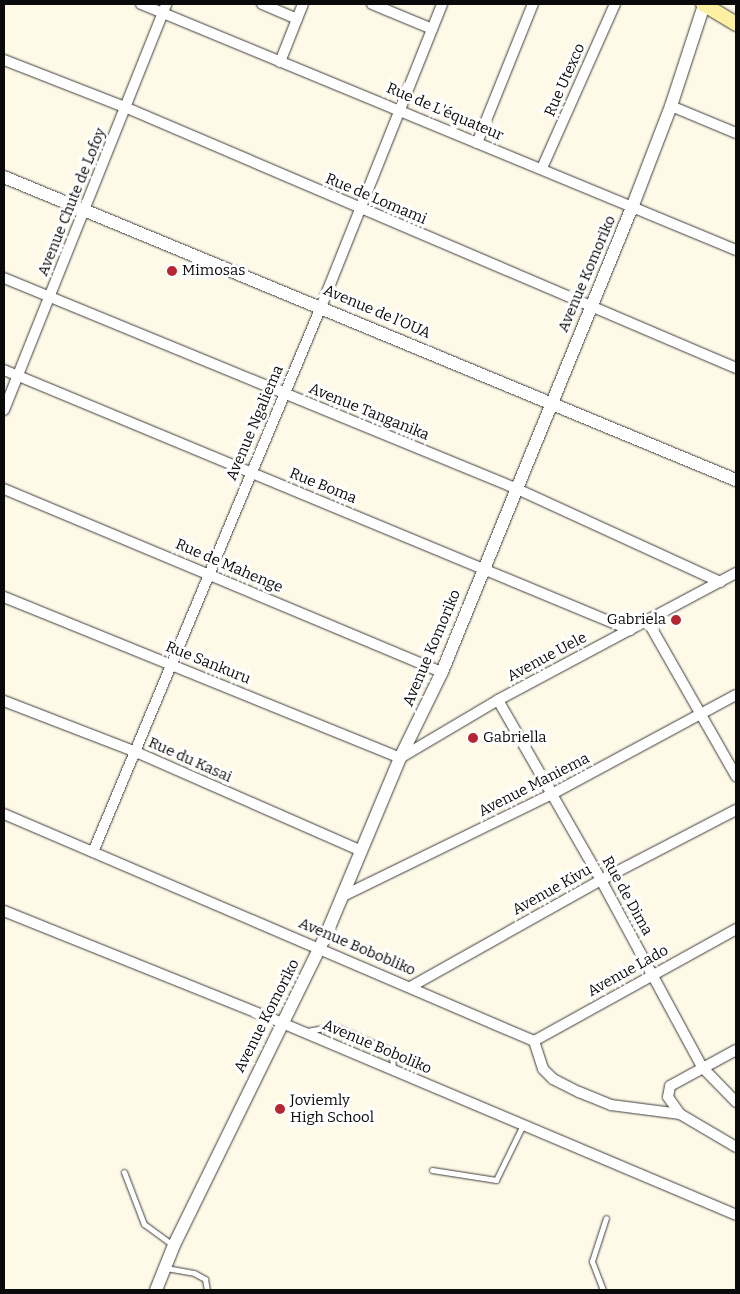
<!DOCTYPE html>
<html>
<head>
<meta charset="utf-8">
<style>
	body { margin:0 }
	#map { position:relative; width:740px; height:1294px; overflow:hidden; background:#fff9e7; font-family:Bitter,serif }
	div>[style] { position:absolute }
	.roads { filter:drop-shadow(0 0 1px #3d3d3d) drop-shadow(0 0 1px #3d3d3d) }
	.service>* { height:5px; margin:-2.5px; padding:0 2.5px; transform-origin:2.5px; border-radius:2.5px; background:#fff }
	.minor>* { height:10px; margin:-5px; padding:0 5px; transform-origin:5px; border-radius:5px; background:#fff }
	.tertiary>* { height:12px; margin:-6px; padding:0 6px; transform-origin:6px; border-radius:6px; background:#fff }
	.secondary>* { height:14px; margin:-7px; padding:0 7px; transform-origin:7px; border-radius:7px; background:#fdf0a3 }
	.dots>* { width:14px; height:14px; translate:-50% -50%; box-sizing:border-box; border:2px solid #fff; border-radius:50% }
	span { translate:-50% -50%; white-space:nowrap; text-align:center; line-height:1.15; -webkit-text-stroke:5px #fff; paint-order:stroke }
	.street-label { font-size:15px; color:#0a0a0a }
	.poi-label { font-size:15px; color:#0a0a0a }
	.left { translate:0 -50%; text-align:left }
	.right { translate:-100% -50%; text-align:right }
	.frame { position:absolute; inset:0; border:5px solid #0a0a0a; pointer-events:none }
</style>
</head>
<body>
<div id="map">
	<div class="roads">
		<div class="service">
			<div style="left:307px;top:1031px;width:27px;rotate:-10deg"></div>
			<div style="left:334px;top:1026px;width:58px;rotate:23.5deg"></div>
			<div style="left:387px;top:1049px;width:8px;rotate:50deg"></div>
			<div style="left:392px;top:1055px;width:15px;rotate:86deg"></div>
			<div style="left:432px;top:1170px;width:65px;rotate:8.9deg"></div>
			<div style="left:496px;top:1180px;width:61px;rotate:-63.9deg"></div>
			<div style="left:124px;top:1172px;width:56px;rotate:69deg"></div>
			<div style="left:144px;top:1224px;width:36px;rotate:36deg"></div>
			<div style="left:166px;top:1268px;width:28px;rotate:10deg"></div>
			<div style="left:194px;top:1273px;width:13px;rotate:29deg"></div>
			<div style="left:205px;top:1279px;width:11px;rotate:80deg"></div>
			<div style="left:603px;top:1290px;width:31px;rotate:-111deg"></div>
			<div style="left:592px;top:1261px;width:45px;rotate:-72deg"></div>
		</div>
		<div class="minor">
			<div style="left:141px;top:4px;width:644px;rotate:22.46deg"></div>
			<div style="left:262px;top:4px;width:38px;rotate:23deg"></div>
			<div style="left:372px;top:4px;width:65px;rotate:22.6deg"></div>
			<div style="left:4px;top:60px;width:132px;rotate:21.3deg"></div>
			<div style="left:127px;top:108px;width:662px;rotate:23.12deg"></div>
			<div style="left:280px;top:62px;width:62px;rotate:-68.4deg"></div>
			<div style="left:671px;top:106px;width:70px;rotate:22.6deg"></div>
			<div style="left:477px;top:143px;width:150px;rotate:-68.1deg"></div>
			<div style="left:542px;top:168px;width:180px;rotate:-66deg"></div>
			<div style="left:4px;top:278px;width:552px;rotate:22.34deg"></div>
			<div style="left:515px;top:488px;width:226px;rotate:24.6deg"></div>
			<div style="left:4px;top:370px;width:678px;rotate:22.55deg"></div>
			<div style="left:4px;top:410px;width:437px;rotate:-68.2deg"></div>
			<div style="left:4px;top:489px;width:475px;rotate:22.7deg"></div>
			<div style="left:4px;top:597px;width:427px;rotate:22.1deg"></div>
			<div style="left:400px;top:758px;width:114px;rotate:-30.6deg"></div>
			<div style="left:498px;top:700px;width:270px;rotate:-28.1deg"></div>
			<div style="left:647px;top:620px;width:180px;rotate:60.3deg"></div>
			<div style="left:498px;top:700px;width:207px;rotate:60.2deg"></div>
			<div style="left:601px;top:880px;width:213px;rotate:61.6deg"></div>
			<div style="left:702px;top:1067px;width:49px;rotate:45.8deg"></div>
			<div style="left:4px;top:701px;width:142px;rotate:21.1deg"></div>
			<div style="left:136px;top:752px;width:246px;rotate:23.7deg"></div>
			<div style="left:4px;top:814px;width:577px;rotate:23.19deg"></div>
			<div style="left:534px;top:1041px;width:29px;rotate:72deg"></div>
			<div style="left:543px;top:1069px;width:14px;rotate:45deg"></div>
			<div style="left:553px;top:1079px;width:29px;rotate:27deg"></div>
			<div style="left:579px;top:1092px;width:35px;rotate:22deg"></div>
			<div style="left:611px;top:1105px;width:70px;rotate:7.4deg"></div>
			<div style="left:93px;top:852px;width:591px;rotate:-67.3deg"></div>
			<div style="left:321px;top:307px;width:326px;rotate:-68.2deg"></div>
			<div style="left:343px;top:896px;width:233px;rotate:-26deg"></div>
			<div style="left:552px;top:794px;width:209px;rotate:-28.3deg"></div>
			<div style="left:4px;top:911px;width:300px;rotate:21.9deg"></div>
			<div style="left:282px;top:1023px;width:493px;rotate:22.9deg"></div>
			<div style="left:412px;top:986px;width:217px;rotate:-29.3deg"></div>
			<div style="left:601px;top:880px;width:152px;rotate:-27.4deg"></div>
			<div style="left:534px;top:1041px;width:231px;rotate:-29deg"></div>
			<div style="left:736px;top:1050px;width:75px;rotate:151.4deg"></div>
			<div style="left:670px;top:1086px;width:11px;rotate:100deg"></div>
			<div style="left:668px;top:1097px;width:21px;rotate:55deg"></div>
			<div style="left:680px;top:1114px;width:65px;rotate:30.5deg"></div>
		</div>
		<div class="tertiary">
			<div style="left:4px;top:177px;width:792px;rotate:22.49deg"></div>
			<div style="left:156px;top:1290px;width:48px;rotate:-68.2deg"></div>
			<div style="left:174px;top:1245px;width:345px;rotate:-63.9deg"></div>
			<div style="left:326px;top:935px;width:192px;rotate:-67.3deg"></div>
			<div style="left:400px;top:758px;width:96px;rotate:-64deg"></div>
			<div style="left:442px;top:672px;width:505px;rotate:-67.76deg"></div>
			<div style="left:633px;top:205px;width:106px;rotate:-69deg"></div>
			<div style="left:671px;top:106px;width:106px;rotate:-71.9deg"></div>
		</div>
		<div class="secondary">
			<div style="left:703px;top:4px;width:39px;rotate:31deg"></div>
		</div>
	</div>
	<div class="dots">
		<div style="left:172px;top:271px;background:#b52632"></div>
		<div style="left:676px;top:620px;background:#b52632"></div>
		<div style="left:473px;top:738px;background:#b52632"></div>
		<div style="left:280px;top:1109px;background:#b52632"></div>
	</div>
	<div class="street-label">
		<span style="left:565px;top:80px;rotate:-66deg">Rue Utexco</span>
		<span style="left:445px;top:112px;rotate:23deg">Rue de L'équateur</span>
		<span style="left:376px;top:199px;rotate:23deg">Rue de Lomami</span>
		<span style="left:72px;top:202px;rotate:-68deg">Avenue Chute de Lofoy</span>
		<span style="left:587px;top:274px;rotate:-67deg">Avenue Komoriko</span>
		<span style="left:377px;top:312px;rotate:23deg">Avenue de l’OUA</span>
		<span style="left:369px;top:412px;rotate:22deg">Avenue Tanganika</span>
		<span style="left:255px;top:423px;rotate:-67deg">Avenue Ngaliema</span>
		<span style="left:323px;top:486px;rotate:22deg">Rue Boma</span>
		<span style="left:229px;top:566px;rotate:23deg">Rue de Mahenge</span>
		<span style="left:432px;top:648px;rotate:-67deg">Avenue Komoriko</span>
		<span style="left:547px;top:657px;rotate:-28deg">Avenue Uele</span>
		<span style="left:208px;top:663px;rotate:22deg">Rue Sankuru</span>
		<span style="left:190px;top:760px;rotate:24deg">Rue du Kasai</span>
		<span style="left:534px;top:785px;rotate:-27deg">Avenue Maniema</span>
		<span style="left:552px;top:890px;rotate:-29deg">Avenue Kivu</span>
		<span style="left:627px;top:896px;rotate:61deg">Rue de Dima</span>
		<span style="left:357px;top:947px;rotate:23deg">Avenue Bobobliko</span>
		<span style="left:628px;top:971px;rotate:-29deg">Avenue Lado</span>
		<span style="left:267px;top:1016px;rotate:-63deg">Avenue Komoriko</span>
		<span style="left:377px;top:1047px;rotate:23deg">Avenue Boboliko</span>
	</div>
	<div class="poi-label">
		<span class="left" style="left:182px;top:271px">Mimosas</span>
		<span class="right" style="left:666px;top:620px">Gabriela</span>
		<span class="left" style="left:483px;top:738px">Gabriella</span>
		<span class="left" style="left:290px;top:1109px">Joviemly<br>High School</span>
	</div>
	<div class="frame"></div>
</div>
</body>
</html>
